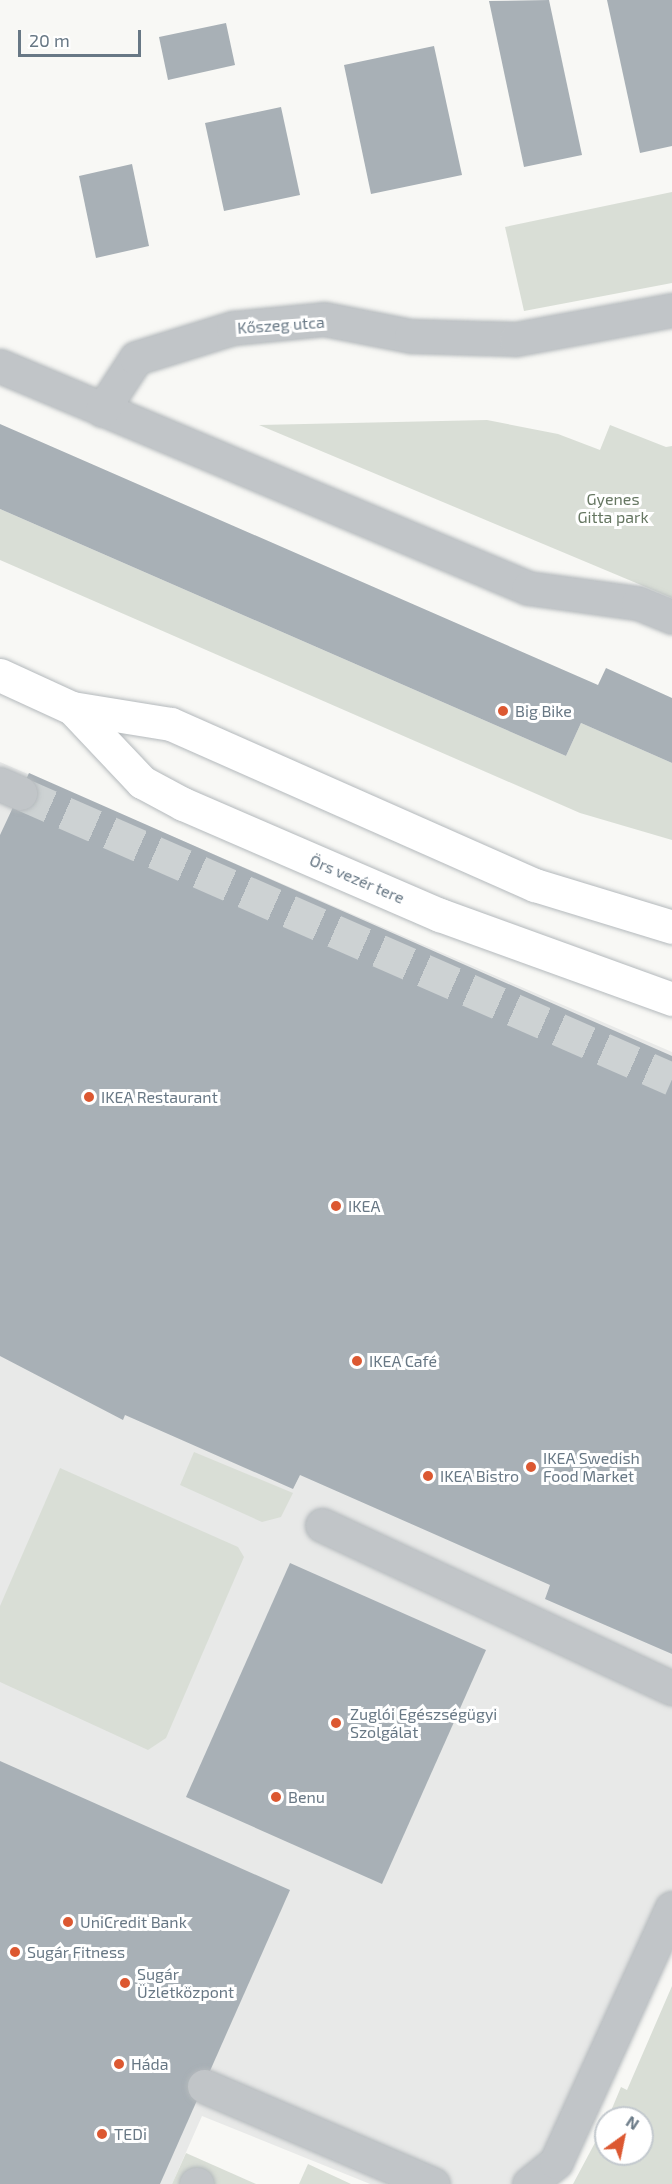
<!DOCTYPE html>
<html>
<head>
<meta charset="utf-8">
<style>
	body { margin:0 }
	#map { position:relative; width:672px; height:2184px; overflow:hidden; background:#f8f8f5; font-family:"Exo 2",sans-serif }
	div>[style] { position:absolute }
	.built>* { inset:0; background:#e8e9e8 }
	.green>* { inset:0; background:#d9ded6 }
	.building>* { inset:0; background:#a8b0b6 }
	.minor-tunnel>* { height:33px; margin-top:-16.5px; transform-origin:0; background:repeating-linear-gradient(90deg,#cdd2d3 0 33px,transparent 0 49px) }
	.roads { filter:drop-shadow(0 0 2px #b4b9bc) drop-shadow(0 0 2px #b4b9bc) }
	.minor>* { height:33px; margin:-16.5px; padding:0 16.5px; transform-origin:16.5px; border-radius:16.5px; background:#c1c5c8 }
	.major>* { height:33px; margin:-16.5px; padding:0 16.5px; transform-origin:16.5px; border-radius:16.5px; background:#fff }
	.dots>* { width:16px; height:16px; translate:-50% -50%; box-sizing:border-box; border:3px solid #fff; border-radius:50% }
	span { translate:-50% -50%; white-space:nowrap; text-align:center; line-height:1.15; -webkit-text-stroke:6px #fff; paint-order:stroke }
	.street-label { font-size:16px; color:#687885 }
	.park-label { font-size:16px; color:#667762 }
	.poi-label { font-size:16px; color:#687885 }
	.left { translate:0 -50%; text-align:left }
	.north { position:absolute; left:594px; top:2106px; width:60px; height:60px; box-sizing:border-box; background:#fff; border:2px solid #c3c9ce; border-radius:50%; rotate:33deg; font-size:16px; font-weight:700; line-height:24px; text-align:center; color:#687885 }
	.north::after { content:''; display:block; margin:auto; width:21px; height:27px; background:#dc5831; clip-path:polygon(50% 0,100% 100%,50% 72%,0 100%) }
	.scale { position:absolute; left:18px; top:30px; width:123px; height:27px; box-sizing:border-box; border:3px solid #687885; border-top:0; padding-left:8px; font-size:18px; line-height:21px; white-space:nowrap; color:#687885; -webkit-text-stroke:4px #fff; paint-order:stroke }
</style>
</head>
<body>
<div id="map">
	<div class="built">
		<div style="clip-path:polygon(0 762px,672px 1052px,672px 1916px,554px 2184px,370px 2184px,202px 2116px,172px 2184px,0 2184px)"></div>
	</div>
	<div class="green">
		<div style="clip-path:polygon(672px 192px,672px 283px,524px 311px,505px 227px)"></div>
		<div style="clip-path:polygon(487px 420px,558px 434px,600px 450px,610px 425px,666px 447px,672px 446px,672px 598px,259px 425px)"></div>
		<div style="clip-path:polygon(0 509px,566px 756px,581px 723px,672px 763px,672px 840px,580px 813px,0 560px)"></div>
		<div style="clip-path:polygon(194px 1452px,293px 1493px,281px 1517px,262px 1522px,180px 1485px)"></div>
		<div style="clip-path:polygon(60px 1468px,238px 1547px,244px 1557px,166px 1738px,148px 1750px,0 1682px,0 1606px)"></div>
		<div style="clip-path:polygon(672px 1986px,672px 2184px,573px 2184px,606px 2122px,606px 2154px,642px 2154px,642px 2118px,608px 2118px,621px 2087px,627px 2090px)"></div>
		<div style="clip-path:polygon(186px 2153px,256px 2184px,172px 2184px)"></div>
		<div style="clip-path:polygon(308px 2164px,351px 2184px,299px 2184px)"></div>
	</div>
	<div class="building">
		<div style="clip-path:polygon(549px 0,582px 155px,524px 167px,489px 1px)"></div>
		<div style="clip-path:polygon(607px 0,672px 0,672px 146px,640px 153px)"></div>
		<div style="clip-path:polygon(226px 23px,235px 65px,168px 80px,159px 37px)"></div>
		<div style="clip-path:polygon(434px 46px,462px 175px,371px 194px,344px 65px)"></div>
		<div style="clip-path:polygon(281px 107px,300px 195px,224px 211px,205px 123px)"></div>
		<div style="clip-path:polygon(132px 164px,149px 246px,96px 258px,79px 176px)"></div>
		<div style="clip-path:polygon(0 424px,598px 685px,606px 668px,672px 698px,672px 763px,581px 723px,566px 756px,0 509px)"></div>
		<div style="clip-path:polygon(29px 773px,672px 1056px,672px 1654px,545px 1599px,550px 1585px,300px 1475px,293px 1489px,125px 1415px,123px 1420px,0 1356px,0 835px)"></div>
		<div style="clip-path:polygon(290px 1563px,486px 1650px,382px 1884px,186px 1797px)"></div>
		<div style="clip-path:polygon(0 1761px,290px 1890px,160px 2184px,0 2184px)"></div>
	</div>
	<div class="minor-tunnel">
		<div style="left:20px;top:793px;width:712px;rotate:23.68deg"></div>
	</div>
	<div class="roads">
		<div class="minor">
			<div style="left:0;top:366px;width:573px;rotate:22.8deg"></div>
			<div style="left:528px;top:588px;width:111px;rotate:7.8deg"></div>
			<div style="left:638px;top:603px;width:37px;rotate:22deg"></div>
			<div style="left:102px;top:410px;width:62px;rotate:-56.8deg"></div>
			<div style="left:136px;top:358px;width:102px;rotate:-17.2deg"></div>
			<div style="left:233px;top:328px;width:91px;rotate:-5.6deg"></div>
			<div style="left:324px;top:319px;width:89px;rotate:11.1deg"></div>
			<div style="left:411px;top:336px;width:105px;rotate:1.6deg"></div>
			<div style="left:516px;top:339px;width:159px;rotate:-10.5deg"></div>
			<div style="left:0;top:784px;width:22px;rotate:24deg"></div>
			<div style="left:322px;top:1525px;width:386px;rotate:25deg"></div>
			<div style="left:204px;top:2086px;width:249px;rotate:23.2deg"></div>
			<div style="left:196px;top:2184px;width:1px"></div>
			<div style="left:529px;top:2184px;width:35px;rotate:-39deg"></div>
			<div style="left:556px;top:2162px;width:279px;rotate:-65.5deg"></div>
		</div>
		<div class="major">
			<div style="left:0;top:675px;width:79px;rotate:24.6deg"></div>
			<div style="left:72px;top:708px;width:100px;rotate:9.2deg"></div>
			<div style="left:171px;top:724px;width:398px;rotate:23.9deg"></div>
			<div style="left:535px;top:885px;width:143px;rotate:17deg"></div>
			<div style="left:72px;top:708px;width:102px;rotate:46.6deg"></div>
			<div style="left:142px;top:782px;width:47px;rotate:28.2deg"></div>
			<div style="left:183px;top:804px;width:280px;rotate:23.4deg"></div>
			<div style="left:440px;top:915px;width:247px;rotate:19.9deg"></div>
		</div>
	</div>
	<div class="dots">
		<div style="left:503px;top:711px;background:#dc5831"></div>
		<div style="left:89px;top:1097px;background:#dc5831"></div>
		<div style="left:336px;top:1206px;background:#dc5831"></div>
		<div style="left:357px;top:1361px;background:#dc5831"></div>
		<div style="left:531px;top:1467px;background:#dc5831"></div>
		<div style="left:428px;top:1476px;background:#dc5831"></div>
		<div style="left:336px;top:1723px;background:#dc5831"></div>
		<div style="left:276px;top:1797px;background:#dc5831"></div>
		<div style="left:68px;top:1922px;background:#dc5831"></div>
		<div style="left:15px;top:1952px;background:#dc5831"></div>
		<div style="left:125px;top:1983px;background:#dc5831"></div>
		<div style="left:119px;top:2064px;background:#dc5831"></div>
		<div style="left:102px;top:2134px;background:#dc5831"></div>
	</div>
	<div class="street-label">
		<span style="left:281px;top:325px;rotate:-4deg">Kőszeg utca</span>
		<span style="left:357px;top:879px;rotate:23deg">Örs vezér tere</span>
	</div>
	<div class="park-label">
		<span style="left:613px;top:508px">Gyenes<br>Gitta park</span>
	</div>
	<div class="poi-label">
		<span class="left" style="left:515px;top:711px">Big Bike</span>
		<span class="left" style="left:101px;top:1097px">IKEA Restaurant</span>
		<span class="left" style="left:348px;top:1206px">IKEA</span>
		<span class="left" style="left:369px;top:1361px">IKEA Café</span>
		<span class="left" style="left:543px;top:1467px">IKEA Swedish<br>Food Market</span>
		<span class="left" style="left:440px;top:1476px">IKEA Bistro</span>
		<span class="left" style="left:350px;top:1723px">Zuglói Egészségügyi<br>Szolgálat</span>
		<span class="left" style="left:288px;top:1797px">Benu</span>
		<span class="left" style="left:80px;top:1922px">UniCredit Bank</span>
		<span class="left" style="left:27px;top:1952px">Sugár Fitness</span>
		<span class="left" style="left:137px;top:1983px">Sugár<br>Üzletközpont</span>
		<span class="left" style="left:131px;top:2064px">Háda</span>
		<span class="left" style="left:114px;top:2134px">TEDi</span>
	</div>
	<div class="north">N</div>
	<div class="scale">20 m</div>
</div>
</body>
</html>
